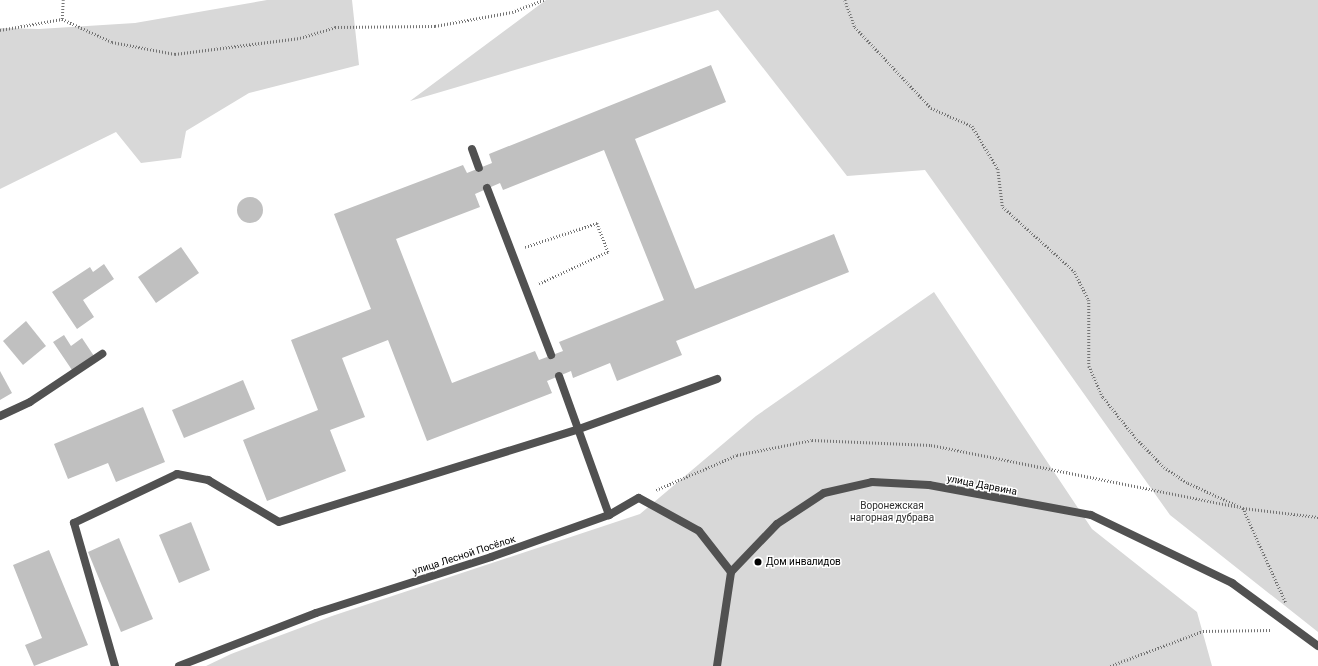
<!DOCTYPE html>
<html>
<head>
<meta charset="utf-8">
<style>
	body { margin:0 }
	#map { position:relative; width:1318px; height:666px; overflow:hidden; background:#fff; font-family:Roboto,sans-serif }
	div>[style] { position:absolute }
	.green>* { inset:0; background:#d8d8d8 }
	.building>* { inset:0; background:#c0c0c0 }
	.round { border-radius:50% }
	.path>* { height:2.5px; margin-top:-1.25px; transform-origin:0; background:repeating-linear-gradient(90deg,#737373 0 1px,transparent 0 3px) }
	.service>* { height:8px; margin:-4px; padding:0 4px; transform-origin:4px; border-radius:4px; background:#515151 }
	.minor>* { height:8px; margin:-4px; padding:0 4px; transform-origin:4px; border-radius:4px; background:#515151 }
	.dots>* { width:11px; height:11px; translate:-50% -50%; box-sizing:border-box; border:2px solid #fff; border-radius:50% }
	span { translate:-50% -50%; white-space:nowrap; text-align:center; line-height:1.15; -webkit-text-stroke:3px #fff; paint-order:stroke }
	.street-label { font-size:10px; color:#000 }
	.park-label { font-size:10px; color:#2f2f2f }
	.poi-label { font-size:10px; color:#000 }
	.left { translate:0 -50%; text-align:left }
</style>
</head>
<body>
<div id="map">
	<div class="green">
		<div style="clip-path:polygon(267px 0,352px 0,359px 65px,249px 93px,186px 131px,181px 158px,141px 163px,116px 132px,0 189px,0 28px,39px 29px,135px 23px)"></div>
		<div style="clip-path:polygon(546px 0,1318px 0,1318px 632px,1170px 515px,925px 170px,847px 176px,718px 10px,410px 101px)"></div>
		<div style="clip-path:polygon(934px 292px,1092px 529px,1197px 612px,1212px 666px,206px 666px,231px 654px,332px 616px,640px 514px,756px 416px)"></div>
	</div>
	<div class="building">
		<div style="clip-path:polygon(evenodd,711px 65px,726px 102px,635px 139px,695px 289px,834px 234px,849px 272px,676px 341px,682px 355px,617px 381px,610px 363px,573px 378px,571px 371px,547px 381px,552px 393px,427px 441px,388px 340px,342px 358px,365px 417px,330px 430px,346px 471px,267px 501px,243px 440px,318px 410px,291px 340px,371px 309px,334px 214px,463px 165px,467px 173px,492px 163px,489px 154px,711px 65px,604px 150px,664px 300px,559px 342px,563px 351px,539px 360px,535px 351px,452px 383px,396px 239px,480px 207px,475px 194px,500px 183px,503px 190px,604px 150px)"></div>
		<div class="round" style="left:237px;top:197px;width:26px;height:26px"></div>
		<div style="clip-path:polygon(181px 247px,199px 273px,156px 303px,138px 277px)"></div>
		<div style="clip-path:polygon(104px 264px,114px 279px,83px 300px,94px 317px,77px 329px,52px 292px,90px 267px,93px 272px)"></div>
		<div style="clip-path:polygon(26px 321px,46px 346px,23px 365px,3px 341px)"></div>
		<div style="clip-path:polygon(64px 335px,71px 346px,82px 338px,94px 356px,72px 370px,53px 342px)"></div>
		<div style="clip-path:polygon(0 371px,12px 393px,0 400px)"></div>
		<div style="clip-path:polygon(243px 380px,255px 409px,184px 438px,172px 410px)"></div>
		<div style="clip-path:polygon(143px 407px,165px 462px,116px 482px,108px 463px,68px 479px,54px 444px)"></div>
		<div style="clip-path:polygon(191px 522px,210px 570px,179px 583px,159px 535px)"></div>
		<div style="clip-path:polygon(119px 538px,153px 619px,121px 632px,88px 552px)"></div>
		<div style="clip-path:polygon(49px 550px,88px 645px,34px 666px,25px 645px,42px 638px,13px 565px)"></div>
	</div>
	<div class="path">
		<div style="left:845px;top:0;width:29px;rotate:70deg"></div>
		<div style="left:855px;top:27px;width:111px;rotate:46.8deg"></div>
		<div style="left:931px;top:108px;width:45px;rotate:23.7deg"></div>
		<div style="left:972px;top:126px;width:50px;rotate:58.8deg"></div>
		<div style="left:998px;top:169px;width:38px;rotate:83deg"></div>
		<div style="left:1003px;top:207px;width:96px;rotate:42deg"></div>
		<div style="left:1074px;top:271px;width:33px;rotate:63deg"></div>
		<div style="left:1089px;top:300px;width:66px;rotate:90deg"></div>
		<div style="left:1089px;top:366px;width:34px;rotate:66deg"></div>
		<div style="left:1103px;top:397px;width:51px;rotate:51.3deg"></div>
		<div style="left:1135px;top:437px;width:42px;rotate:46deg"></div>
		<div style="left:1164px;top:467px;width:29px;rotate:34deg"></div>
		<div style="left:1188px;top:483px;width:60px;rotate:24.4deg"></div>
		<div style="left:1243px;top:508px;width:104px;rotate:65.6deg"></div>
		<div style="left:62px;top:19px;width:19px;rotate:-87deg"></div>
		<div style="left:0;top:30px;width:63px;rotate:-10.1deg"></div>
		<div style="left:62px;top:19px;width:55px;rotate:24.7deg"></div>
		<div style="left:112px;top:42px;width:64px;rotate:10.8deg"></div>
		<div style="left:175px;top:54px;width:126px;rotate:-7.3deg"></div>
		<div style="left:300px;top:38px;width:37px;rotate:-17deg"></div>
		<div style="left:335px;top:27px;width:100px;rotate:-0.6deg"></div>
		<div style="left:435px;top:26px;width:78px;rotate:-10.3deg"></div>
		<div style="left:512px;top:12px;width:34px;rotate:-21deg"></div>
		<div style="left:525px;top:247px;width:76px;rotate:-18.4deg"></div>
		<div style="left:597px;top:223px;width:31px;rotate:69deg"></div>
		<div style="left:608px;top:252px;width:76px;rotate:155.1deg"></div>
		<div style="left:656px;top:490px;width:88px;rotate:-23.4deg"></div>
		<div style="left:737px;top:455px;width:76px;rotate:-11.3deg"></div>
		<div style="left:812px;top:440px;width:119px;rotate:2.4deg"></div>
		<div style="left:931px;top:445px;width:313px;rotate:11.4deg"></div>
		<div style="left:1243px;top:508px;width:76px;rotate:6.8deg"></div>
		<div style="left:1110px;top:666px;width:99px;rotate:-20.6deg"></div>
		<div style="left:1203px;top:631px;width:68px;rotate:-0.8deg"></div>
	</div>
	<div class="service">
		<div style="left:472px;top:149px;width:20px;rotate:70deg"></div>
		<div style="left:487px;top:188px;width:179px;rotate:69deg"></div>
		<div style="left:559px;top:376px;width:148px;rotate:70.2deg"></div>
		<div style="left:115px;top:666px;width:149px;rotate:-106deg"></div>
		<div style="left:74px;top:523px;width:114px;rotate:-25.4deg"></div>
		<div style="left:177px;top:474px;width:32px;rotate:11deg"></div>
		<div style="left:208px;top:480px;width:82px;rotate:30.6deg"></div>
		<div style="left:279px;top:522px;width:314px;rotate:-17.2deg"></div>
		<div style="left:579px;top:429px;width:147px;rotate:-19.9deg"></div>
	</div>
	<div class="minor">
		<div style="left:0;top:416px;width:33px;rotate:-25deg"></div>
		<div style="left:30px;top:402px;width:87px;rotate:-33.7deg"></div>
		<div style="left:179px;top:666px;width:147px;rotate:-21.1deg"></div>
		<div style="left:316px;top:613px;width:184px;rotate:-17.7deg"></div>
		<div style="left:491px;top:557px;width:125px;rotate:-19.6deg"></div>
		<div style="left:609px;top:515px;width:34px;rotate:-30deg"></div>
		<div style="left:639px;top:498px;width:68px;rotate:28.8deg"></div>
		<div style="left:699px;top:531px;width:52px;rotate:52deg"></div>
		<div style="left:717px;top:666px;width:95px;rotate:-81.5deg"></div>
		<div style="left:731px;top:572px;width:66px;rotate:-46.2deg"></div>
		<div style="left:777px;top:524px;width:56px;rotate:-33.4deg"></div>
		<div style="left:824px;top:493px;width:49px;rotate:-12.9deg"></div>
		<div style="left:872px;top:482px;width:57px;rotate:3deg"></div>
		<div style="left:929px;top:485px;width:165px;rotate:10.5deg"></div>
		<div style="left:1091px;top:515px;width:157px;rotate:25.7deg"></div>
		<div style="left:1232px;top:583px;width:107px;rotate:36.2deg"></div>
	</div>
	<div class="dots">
		<div style="left:758px;top:562px;background:#000"></div>
	</div>
	<div class="street-label">
		<span style="left:982px;top:485px;rotate:11deg">улица Дарвина</span>
		<span style="left:464px;top:555px;rotate:-18deg">улица Лесной Посёлок</span>
	</div>
	<div class="park-label">
		<span style="left:892px;top:511px">Воронежская<br>нагорная дубрава</span>
	</div>
	<div class="poi-label">
		<span class="left" style="left:766px;top:562px">Дом инвалидов</span>
	</div>
</div>
</body>
</html>
